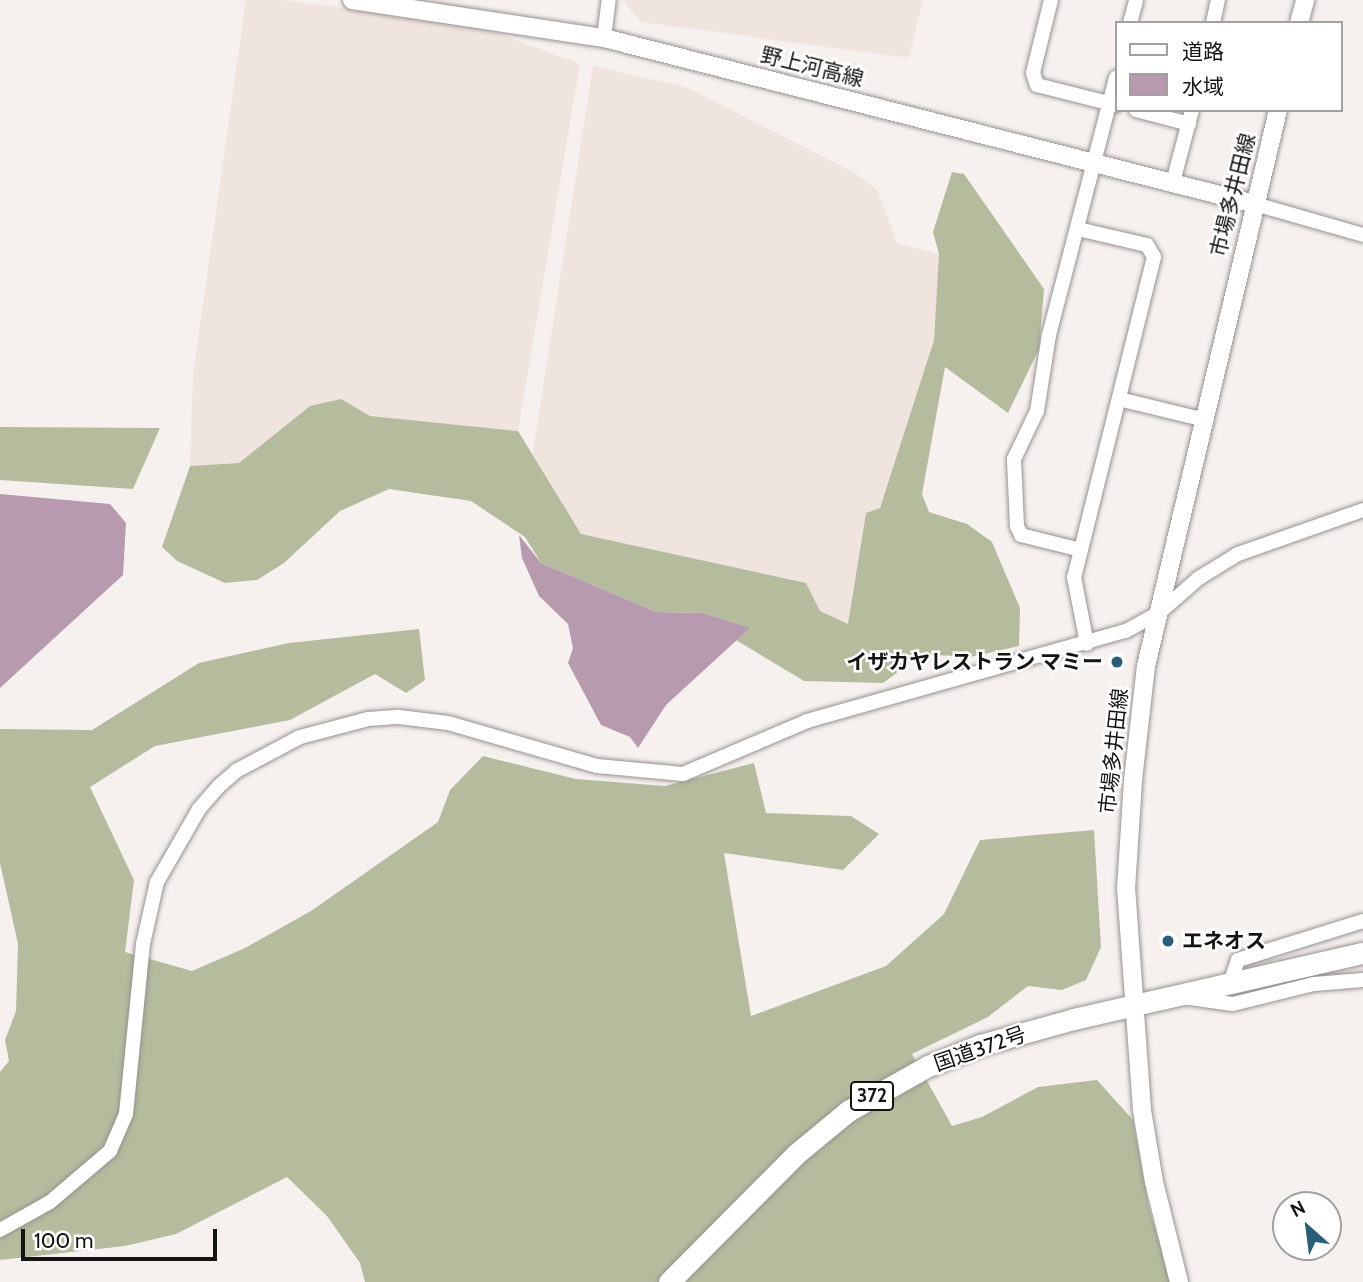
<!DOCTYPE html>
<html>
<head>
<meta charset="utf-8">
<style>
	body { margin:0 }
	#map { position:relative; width:1363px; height:1282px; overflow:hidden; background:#f6f1ef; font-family:Cabin,"Noto Sans JP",sans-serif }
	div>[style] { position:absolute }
	.built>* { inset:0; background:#f0e4df }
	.forest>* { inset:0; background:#b5bc9d }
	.water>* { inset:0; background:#b79aad }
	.roads { filter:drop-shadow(0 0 2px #969290) drop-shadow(0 0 2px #969290) }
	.minor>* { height:14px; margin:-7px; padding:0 7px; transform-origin:7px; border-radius:7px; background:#fff }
	.major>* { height:18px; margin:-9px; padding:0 9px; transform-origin:9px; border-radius:9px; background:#fff }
	.highway>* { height:21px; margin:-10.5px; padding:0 10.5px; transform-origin:10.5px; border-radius:10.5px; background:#fff }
	.dots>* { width:19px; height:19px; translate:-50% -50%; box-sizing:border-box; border:4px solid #fff; border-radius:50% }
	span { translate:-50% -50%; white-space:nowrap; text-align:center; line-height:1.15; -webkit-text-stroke:5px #fff; paint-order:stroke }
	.shield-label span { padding:2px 5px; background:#fff; border:2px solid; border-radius:5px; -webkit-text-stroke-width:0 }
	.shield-label { font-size:19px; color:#151413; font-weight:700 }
	.street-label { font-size:21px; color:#151413 }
	.poi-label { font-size:21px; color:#151413; font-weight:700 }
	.right { translate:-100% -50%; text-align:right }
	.left { translate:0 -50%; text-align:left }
	.legend { position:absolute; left:1115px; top:21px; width:228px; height:91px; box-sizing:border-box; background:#fff; border:2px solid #a1a1a1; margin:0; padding:9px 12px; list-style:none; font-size:21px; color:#151413 }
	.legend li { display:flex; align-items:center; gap:14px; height:35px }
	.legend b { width:35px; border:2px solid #a1a1a1 }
	.north { position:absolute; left:1272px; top:1191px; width:70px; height:70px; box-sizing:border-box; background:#fff; border:2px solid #a1a1a1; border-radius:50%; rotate:332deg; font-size:19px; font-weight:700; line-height:28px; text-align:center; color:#151413 }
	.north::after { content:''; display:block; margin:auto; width:24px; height:32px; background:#285e79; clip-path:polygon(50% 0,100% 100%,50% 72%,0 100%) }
	.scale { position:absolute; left:21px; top:1229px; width:196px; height:32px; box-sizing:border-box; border:4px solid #151413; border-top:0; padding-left:9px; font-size:21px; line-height:24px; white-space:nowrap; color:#151413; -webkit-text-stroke:5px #fff; paint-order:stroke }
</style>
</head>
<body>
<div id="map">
	<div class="built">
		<div style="clip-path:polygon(246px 0,282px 0,476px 25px,580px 64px,518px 431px,369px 416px,341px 399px,310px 406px,239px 463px,190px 466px,193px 374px)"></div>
		<div style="clip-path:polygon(622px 0,923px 0,909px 58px,641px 22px)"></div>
		<div style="clip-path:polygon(593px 66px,686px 87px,854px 172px,878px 191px,897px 243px,939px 254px,934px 340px,880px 508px,866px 513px,849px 625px,820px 611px,806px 583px,581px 534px,532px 458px)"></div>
	</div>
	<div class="forest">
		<div style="clip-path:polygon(952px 172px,964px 174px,1044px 289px,1039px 349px,1008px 413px,945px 367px,922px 494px,929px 512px,967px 524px,992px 542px,1020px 608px,1019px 646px,970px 657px,936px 655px,914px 660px,883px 683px,804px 681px,736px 640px,749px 628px,703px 613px,656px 612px,541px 563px,525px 537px,471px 501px,389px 489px,340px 511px,284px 563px,257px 580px,225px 583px,177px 561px,162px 547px,190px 466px,239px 463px,310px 406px,341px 399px,370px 416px,518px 431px,581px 534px,806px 583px,820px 611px,848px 624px,866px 513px,880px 508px,934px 340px,939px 254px,933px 232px)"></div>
		<div style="clip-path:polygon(0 427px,160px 428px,133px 489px,0 480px)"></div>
		<div style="clip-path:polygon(419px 629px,425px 680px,406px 693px,375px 674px,290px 720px,155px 746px,90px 787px,134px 880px,125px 952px,192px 971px,245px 948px,311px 911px,438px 822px,450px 790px,483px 756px,576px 779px,665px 786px,754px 763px,766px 813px,851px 816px,879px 834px,843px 870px,724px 853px,751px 1016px,886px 966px,944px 914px,980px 840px,1094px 830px,1101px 947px,1086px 980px,1062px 990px,1028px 986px,988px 1017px,912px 1054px,952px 1126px,982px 1117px,1038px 1087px,1097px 1080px,1133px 1120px,1149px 1208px,1171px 1282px,365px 1282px,360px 1263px,327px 1216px,287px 1177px,176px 1234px,125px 1246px,0 1260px,0 1072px,9px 1061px,5px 1040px,16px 1011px,18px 944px,0 863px,0 729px,92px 730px,199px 663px,289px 643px)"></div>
	</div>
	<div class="water">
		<div style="clip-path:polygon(0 494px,110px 504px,126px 523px,123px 575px,0 688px)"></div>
		<div style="clip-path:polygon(519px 535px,541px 563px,656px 612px,703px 613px,750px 628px,666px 705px,638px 748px,630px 737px,601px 725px,568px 663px,573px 648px,568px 624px,539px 596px,522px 558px)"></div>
	</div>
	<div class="roads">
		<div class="minor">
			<div style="left:1051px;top:0;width:75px;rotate:103.9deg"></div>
			<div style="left:1033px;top:73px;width:13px;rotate:72deg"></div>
			<div style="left:1037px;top:85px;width:81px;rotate:14.2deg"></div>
			<div style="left:1130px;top:23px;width:24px;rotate:-75deg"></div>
			<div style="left:1213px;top:23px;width:24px;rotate:-78deg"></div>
			<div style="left:604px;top:38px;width:38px;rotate:-83deg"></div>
			<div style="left:1136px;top:110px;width:55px;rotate:14.8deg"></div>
			<div style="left:1173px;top:182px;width:74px;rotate:-75.2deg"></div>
			<div style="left:1255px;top:204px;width:112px;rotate:16deg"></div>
			<div style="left:1078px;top:229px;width:71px;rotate:13.1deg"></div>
			<div style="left:1147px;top:245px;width:14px;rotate:60deg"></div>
			<div style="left:1154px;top:257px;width:330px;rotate:104deg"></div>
			<div style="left:1074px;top:577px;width:68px;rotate:79deg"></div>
			<div style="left:1119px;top:399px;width:84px;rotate:13.7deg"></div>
			<div style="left:1081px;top:550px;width:62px;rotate:-166deg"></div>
			<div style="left:1021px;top:535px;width:10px;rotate:-114deg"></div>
			<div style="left:1017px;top:526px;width:67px;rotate:-92.6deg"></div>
			<div style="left:1014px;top:459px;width:53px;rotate:-64.4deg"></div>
			<div style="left:1037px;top:411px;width:77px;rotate:-81deg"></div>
			<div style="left:1049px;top:335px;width:266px;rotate:-75.4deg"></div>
			<div style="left:1231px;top:981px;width:22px;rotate:-72deg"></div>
			<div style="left:1238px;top:960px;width:131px;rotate:-17.3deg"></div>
			<div style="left:1183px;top:997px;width:50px;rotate:8deg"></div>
			<div style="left:1233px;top:1004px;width:83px;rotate:-13.9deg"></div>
			<div style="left:1314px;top:984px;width:49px;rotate:-4.7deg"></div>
			<div style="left:0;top:1230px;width:57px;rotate:-29.2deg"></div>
			<div style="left:50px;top:1202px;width:79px;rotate:-40.4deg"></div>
			<div style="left:110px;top:1151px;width:40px;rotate:-66.6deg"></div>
			<div style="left:126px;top:1114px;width:171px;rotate:-84.3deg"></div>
			<div style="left:143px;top:944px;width:64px;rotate:-77.3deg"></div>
			<div style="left:157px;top:882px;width:84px;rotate:-60.1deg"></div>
			<div style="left:199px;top:809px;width:30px;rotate:-49deg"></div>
			<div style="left:219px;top:786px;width:23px;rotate:-41deg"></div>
			<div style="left:236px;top:771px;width:72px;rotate:-28deg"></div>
			<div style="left:300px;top:737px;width:70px;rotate:-14.8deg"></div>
			<div style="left:368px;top:719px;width:31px;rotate:-4deg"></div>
			<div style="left:399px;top:717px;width:49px;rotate:7deg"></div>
			<div style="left:448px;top:723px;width:155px;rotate:16.1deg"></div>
			<div style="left:597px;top:766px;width:86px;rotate:5.3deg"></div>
			<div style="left:683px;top:774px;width:135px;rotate:-23.1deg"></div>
			<div style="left:807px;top:721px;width:331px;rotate:-15.8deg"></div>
			<div style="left:1126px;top:631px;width:38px;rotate:-29deg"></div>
			<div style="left:1159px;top:613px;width:53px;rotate:-41.2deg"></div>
			<div style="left:1199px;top:578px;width:46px;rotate:-31.6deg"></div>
			<div style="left:1238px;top:554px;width:133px;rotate:-19.4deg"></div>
		</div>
		<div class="major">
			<div style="left:352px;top:0;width:255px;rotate:8.6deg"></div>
			<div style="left:604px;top:38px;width:672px;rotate:14.31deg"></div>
			<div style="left:1299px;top:23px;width:24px;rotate:-75deg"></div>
			<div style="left:1179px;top:1282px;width:103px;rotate:-104deg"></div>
			<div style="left:1154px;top:1182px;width:73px;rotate:-99.5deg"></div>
			<div style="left:1142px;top:1110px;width:222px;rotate:-94.1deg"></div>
			<div style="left:1126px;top:889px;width:109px;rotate:-86.3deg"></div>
			<div style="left:1133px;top:780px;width:115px;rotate:-83.5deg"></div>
			<div style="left:1146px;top:666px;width:571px;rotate:-76.64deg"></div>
		</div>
		<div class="highway">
			<div style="left:669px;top:1282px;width:180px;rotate:-45.2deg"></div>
			<div style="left:796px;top:1154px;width:67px;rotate:-39.6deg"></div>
			<div style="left:848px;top:1111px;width:92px;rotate:-29.4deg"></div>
			<div style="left:928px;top:1066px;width:56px;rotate:-22deg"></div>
			<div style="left:980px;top:1045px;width:98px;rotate:-15.5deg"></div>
			<div style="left:1074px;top:1019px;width:296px;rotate:-12.9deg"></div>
		</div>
	</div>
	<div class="dots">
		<div style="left:1117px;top:662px;background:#285e79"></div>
		<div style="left:1168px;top:941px;background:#285e79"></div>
	</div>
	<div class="shield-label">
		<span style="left:872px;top:1096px">372</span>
	</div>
	<div class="street-label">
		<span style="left:812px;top:67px;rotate:14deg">野上河高線</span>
		<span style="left:1233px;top:195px;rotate:-76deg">市場多井田線</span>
		<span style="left:1114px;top:751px;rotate:-84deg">市場多井田線</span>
		<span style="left:980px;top:1049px;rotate:-19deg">国道372号</span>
	</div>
	<div class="poi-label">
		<span class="right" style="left:1103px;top:662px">イザカヤレストラン マミー</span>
		<span class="left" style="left:1182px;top:941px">エネオス</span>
	</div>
	<ul class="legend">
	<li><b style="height:9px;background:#fff"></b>道路</li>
	<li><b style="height:19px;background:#b79aad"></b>水域</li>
	</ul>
	<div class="north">N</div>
	<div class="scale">100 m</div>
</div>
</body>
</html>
